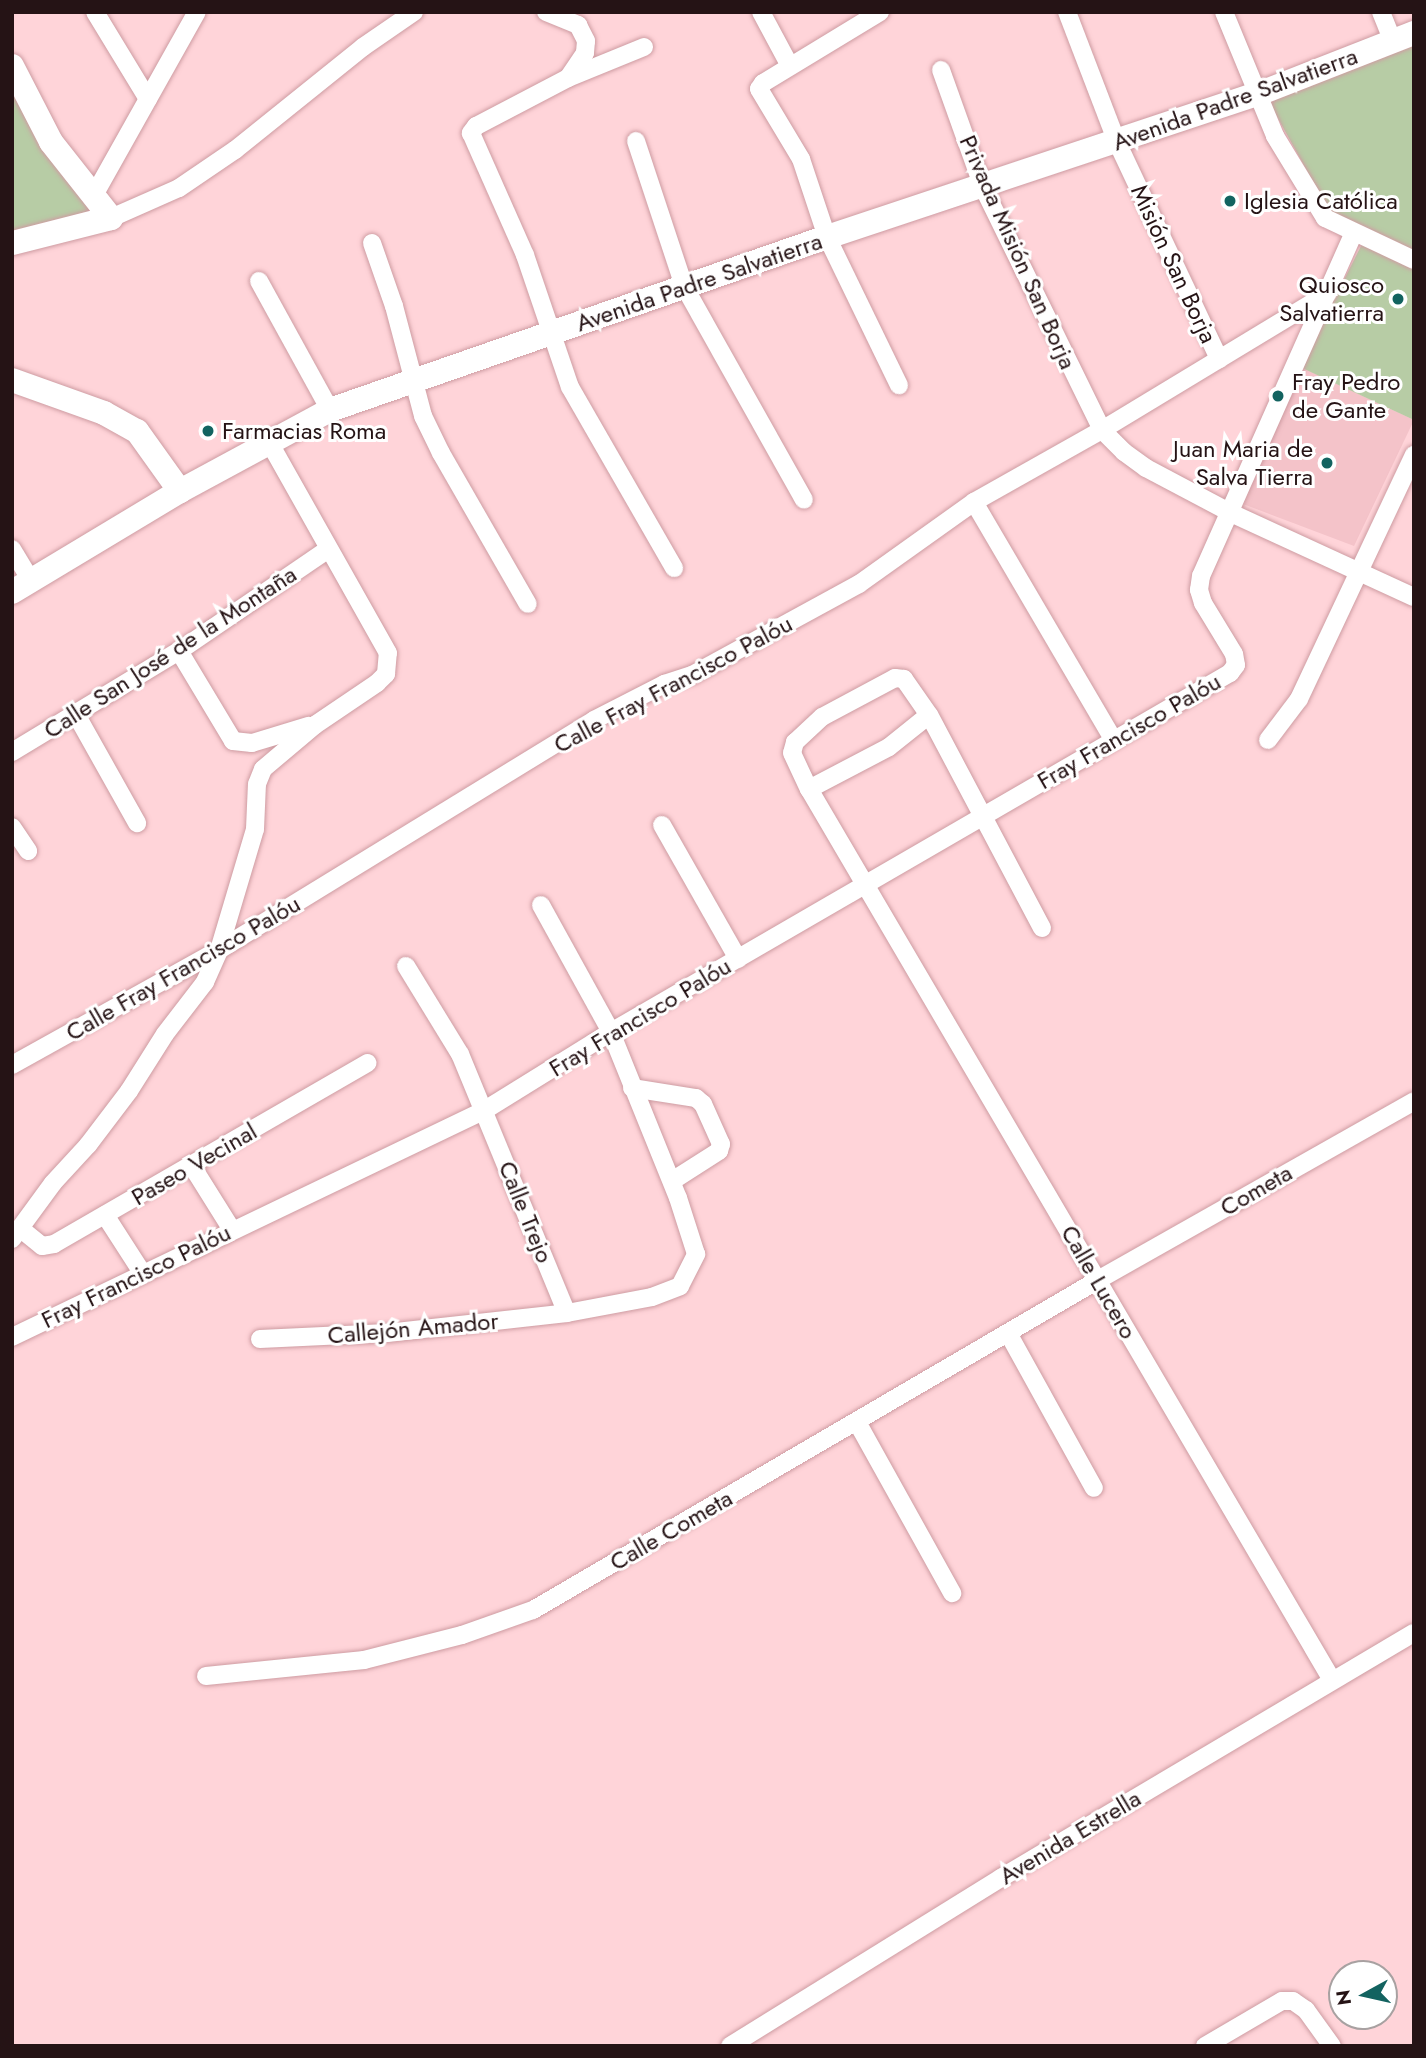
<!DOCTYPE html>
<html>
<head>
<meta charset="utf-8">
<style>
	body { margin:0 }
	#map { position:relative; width:1426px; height:2058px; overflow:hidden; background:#ffd4d9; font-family:Jost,sans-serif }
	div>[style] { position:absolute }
	.built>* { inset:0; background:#f4c3c9 }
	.green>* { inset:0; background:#b7cca5 }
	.roads { filter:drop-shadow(0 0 2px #ce9ca2) drop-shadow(0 0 2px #ce9ca2) }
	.street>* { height:18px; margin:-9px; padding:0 9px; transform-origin:9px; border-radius:9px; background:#fff }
	.secondary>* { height:24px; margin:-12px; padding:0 12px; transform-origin:12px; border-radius:12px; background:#fff }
	.dots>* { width:19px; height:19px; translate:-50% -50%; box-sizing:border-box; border:4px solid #fff; border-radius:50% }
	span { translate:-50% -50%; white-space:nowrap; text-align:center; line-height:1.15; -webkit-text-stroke:6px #fff; paint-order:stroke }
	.street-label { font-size:24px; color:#251315 }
	.poi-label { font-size:24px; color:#251315 }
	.left { translate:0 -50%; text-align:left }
	.right { translate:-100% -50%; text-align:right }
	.frame { position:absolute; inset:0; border:14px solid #251315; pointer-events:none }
	.north { position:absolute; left:1328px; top:1960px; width:70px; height:70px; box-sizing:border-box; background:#fff; border:2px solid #a8a1a1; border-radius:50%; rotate:262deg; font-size:19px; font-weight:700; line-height:28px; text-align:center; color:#251315 }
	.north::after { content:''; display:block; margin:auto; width:24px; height:32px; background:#136360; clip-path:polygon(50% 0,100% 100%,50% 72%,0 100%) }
</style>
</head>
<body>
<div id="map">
	<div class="built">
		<div style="clip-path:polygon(1301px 367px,1414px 420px,1354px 546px,1243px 504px)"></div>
	</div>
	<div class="green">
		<div style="clip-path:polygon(1414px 38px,1414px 252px,1332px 216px,1265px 95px)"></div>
		<div style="clip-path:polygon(12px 71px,105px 207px,12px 232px)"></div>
		<div style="clip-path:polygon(1362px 244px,1414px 267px,1414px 420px,1300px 367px)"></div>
	</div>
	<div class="roads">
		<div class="street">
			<div style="left:95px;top:12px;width:102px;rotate:58.7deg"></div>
			<div style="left:546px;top:12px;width:35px;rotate:22deg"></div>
			<div style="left:578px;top:25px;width:18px;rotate:63deg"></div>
			<div style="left:586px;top:41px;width:12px;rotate:95deg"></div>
			<div style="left:585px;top:53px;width:30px;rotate:124deg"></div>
			<div style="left:761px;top:12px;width:61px;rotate:61.8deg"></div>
			<div style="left:880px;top:12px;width:137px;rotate:148.7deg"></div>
			<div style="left:763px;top:83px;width:7px;rotate:124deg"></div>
			<div style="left:759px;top:89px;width:82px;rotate:59deg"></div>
			<div style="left:801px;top:159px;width:82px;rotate:71.6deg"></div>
			<div style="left:827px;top:237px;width:165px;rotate:64.1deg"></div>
			<div style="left:1067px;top:12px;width:139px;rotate:69deg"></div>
			<div style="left:1117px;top:142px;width:240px;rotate:64.8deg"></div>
			<div style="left:1224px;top:12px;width:134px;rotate:67.6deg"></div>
			<div style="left:1275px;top:136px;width:96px;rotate:58.6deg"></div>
			<div style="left:1325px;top:218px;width:98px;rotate:25.3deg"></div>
			<div style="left:1381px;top:12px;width:31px;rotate:68deg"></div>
			<div style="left:644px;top:47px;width:82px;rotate:157.8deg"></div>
			<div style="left:568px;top:78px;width:104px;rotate:152.4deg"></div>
			<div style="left:476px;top:126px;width:9px;rotate:126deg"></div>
			<div style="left:471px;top:133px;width:133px;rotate:66.1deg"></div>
			<div style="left:525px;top:255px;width:139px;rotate:71.2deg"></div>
			<div style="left:570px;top:387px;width:209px;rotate:60.1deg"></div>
			<div style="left:941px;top:70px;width:124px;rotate:70.3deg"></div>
			<div style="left:983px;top:187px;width:271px;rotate:63.9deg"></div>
			<div style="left:1102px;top:430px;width:31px;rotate:45deg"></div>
			<div style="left:1124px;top:452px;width:27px;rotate:36deg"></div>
			<div style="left:1146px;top:468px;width:96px;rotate:27.9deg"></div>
			<div style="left:1231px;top:513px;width:201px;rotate:24.7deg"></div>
			<div style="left:636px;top:141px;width:153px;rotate:71.7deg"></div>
			<div style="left:684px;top:286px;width:245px;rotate:60.7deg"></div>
			<div style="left:93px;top:197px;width:212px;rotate:-60.7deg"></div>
			<div style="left:111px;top:218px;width:74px;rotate:-23.8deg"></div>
			<div style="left:179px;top:188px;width:68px;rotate:-34.2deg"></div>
			<div style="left:235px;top:150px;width:164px;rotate:-38.8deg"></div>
			<div style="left:363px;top:47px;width:62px;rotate:-34.5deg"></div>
			<div style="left:372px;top:243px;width:67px;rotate:70.8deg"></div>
			<div style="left:394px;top:306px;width:114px;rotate:75.2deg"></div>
			<div style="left:423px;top:416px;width:41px;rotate:64.1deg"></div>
			<div style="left:441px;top:453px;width:174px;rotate:60.1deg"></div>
			<div style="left:259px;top:281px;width:147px;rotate:61.2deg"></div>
			<div style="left:974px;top:502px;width:275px;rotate:59.6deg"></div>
			<div style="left:12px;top:549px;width:37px;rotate:59deg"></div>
			<div style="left:179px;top:651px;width:105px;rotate:59deg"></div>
			<div style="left:233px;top:741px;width:19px;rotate:6deg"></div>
			<div style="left:252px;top:743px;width:59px;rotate:-16.9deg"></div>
			<div style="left:77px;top:716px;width:123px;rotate:60.7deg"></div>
			<div style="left:1268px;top:740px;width:51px;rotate:-52.9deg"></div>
			<div style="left:1299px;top:699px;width:270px;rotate:-64.8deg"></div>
			<div style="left:12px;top:752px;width:195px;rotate:-31.2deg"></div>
			<div style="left:179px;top:651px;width:179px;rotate:-34.3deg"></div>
			<div style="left:809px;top:789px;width:90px;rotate:-27.7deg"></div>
			<div style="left:889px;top:747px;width:51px;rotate:-38.7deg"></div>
			<div style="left:662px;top:825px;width:154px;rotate:60.4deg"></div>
			<div style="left:12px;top:827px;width:29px;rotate:56deg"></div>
			<div style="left:1042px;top:928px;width:241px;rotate:-117.9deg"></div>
			<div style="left:929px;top:715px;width:44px;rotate:-124.8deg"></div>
			<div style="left:904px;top:679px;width:9px;rotate:-174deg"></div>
			<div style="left:895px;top:678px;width:83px;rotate:151.9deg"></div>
			<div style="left:822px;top:717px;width:37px;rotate:137deg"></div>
			<div style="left:795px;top:742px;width:11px;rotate:105deg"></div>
			<div style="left:792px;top:753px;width:40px;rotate:65deg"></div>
			<div style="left:809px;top:789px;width:1033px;rotate:59.59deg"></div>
			<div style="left:406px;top:966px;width:103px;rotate:58.5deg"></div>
			<div style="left:460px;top:1054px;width:280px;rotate:67.6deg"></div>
			<div style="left:12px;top:1065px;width:237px;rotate:-29.1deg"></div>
			<div style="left:219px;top:950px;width:440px;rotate:-31.5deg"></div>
			<div style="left:594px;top:720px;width:79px;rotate:-27.2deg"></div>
			<div style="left:664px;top:684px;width:29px;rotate:-18deg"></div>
			<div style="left:692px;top:675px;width:190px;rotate:-28.6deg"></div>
			<div style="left:859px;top:584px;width:141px;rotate:-35.5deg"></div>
			<div style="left:974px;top:502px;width:147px;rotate:-29.4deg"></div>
			<div style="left:1102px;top:430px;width:264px;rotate:-31.2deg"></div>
			<div style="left:632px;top:1088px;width:65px;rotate:8.9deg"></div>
			<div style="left:696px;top:1098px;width:9px;rotate:41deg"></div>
			<div style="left:703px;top:1104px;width:44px;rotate:65.8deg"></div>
			<div style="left:721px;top:1144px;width:7px;rotate:106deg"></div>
			<div style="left:719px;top:1151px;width:56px;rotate:147.4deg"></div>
			<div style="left:192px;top:1166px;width:75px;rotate:58deg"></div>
			<div style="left:105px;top:1215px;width:70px;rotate:57.2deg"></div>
			<div style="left:21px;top:1229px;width:27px;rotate:39deg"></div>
			<div style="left:42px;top:1246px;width:12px;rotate:-9deg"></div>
			<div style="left:54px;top:1244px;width:362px;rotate:-30deg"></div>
			<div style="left:12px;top:1239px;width:69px;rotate:-53.8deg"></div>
			<div style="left:53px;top:1183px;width:52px;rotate:-47.4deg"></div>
			<div style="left:88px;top:1145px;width:68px;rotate:-52.8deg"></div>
			<div style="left:129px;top:1091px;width:67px;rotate:-57.7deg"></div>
			<div style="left:165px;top:1034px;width:66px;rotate:-52.4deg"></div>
			<div style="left:205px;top:982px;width:35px;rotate:-66deg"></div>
			<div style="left:219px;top:950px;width:126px;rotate:-73.4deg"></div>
			<div style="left:255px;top:829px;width:45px;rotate:-87.5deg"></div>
			<div style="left:257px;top:784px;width:16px;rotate:-68deg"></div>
			<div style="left:263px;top:769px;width:68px;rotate:-40.2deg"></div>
			<div style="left:315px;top:725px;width:75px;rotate:-34.1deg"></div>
			<div style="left:377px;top:683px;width:13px;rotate:-45deg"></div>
			<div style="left:386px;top:674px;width:21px;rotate:-85deg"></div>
			<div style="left:388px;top:653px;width:242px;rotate:-119.4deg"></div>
			<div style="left:1008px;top:1333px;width:177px;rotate:61deg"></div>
			<div style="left:12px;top:1337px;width:525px;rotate:-25.64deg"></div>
			<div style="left:485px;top:1110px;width:148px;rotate:-31.8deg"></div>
			<div style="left:611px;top:1032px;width:716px;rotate:-30.11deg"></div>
			<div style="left:1230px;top:673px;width:10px;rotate:-53deg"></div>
			<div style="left:1236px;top:665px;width:11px;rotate:-100deg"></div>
			<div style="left:1234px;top:654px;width:60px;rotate:-121.3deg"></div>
			<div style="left:1203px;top:603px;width:14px;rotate:-107deg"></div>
			<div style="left:1199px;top:590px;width:14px;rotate:-82deg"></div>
			<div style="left:1201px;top:576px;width:376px;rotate:-66deg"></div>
			<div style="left:260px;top:1339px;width:127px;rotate:-2.7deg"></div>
			<div style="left:387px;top:1333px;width:181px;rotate:-6.3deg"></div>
			<div style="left:567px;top:1313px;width:86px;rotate:-10.7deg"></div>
			<div style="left:652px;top:1297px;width:30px;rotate:-21deg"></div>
			<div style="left:680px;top:1286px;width:36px;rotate:-63deg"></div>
			<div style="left:696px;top:1254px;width:59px;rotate:-107.8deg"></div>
			<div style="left:678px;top:1198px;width:179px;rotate:-112deg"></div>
			<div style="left:611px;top:1032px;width:145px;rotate:-118.9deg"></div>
			<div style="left:857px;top:1422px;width:196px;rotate:60.9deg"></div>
			<div style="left:206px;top:1676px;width:159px;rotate:-5.8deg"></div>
			<div style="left:364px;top:1660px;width:101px;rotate:-14.3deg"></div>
			<div style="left:462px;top:1635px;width:75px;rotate:-19.4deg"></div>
			<div style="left:533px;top:1610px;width:654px;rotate:-30.29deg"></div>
			<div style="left:1098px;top:1280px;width:363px;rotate:-29.5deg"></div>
			<div style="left:730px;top:2046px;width:319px;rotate:-31.8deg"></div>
			<div style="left:1001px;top:1878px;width:480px;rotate:-30.7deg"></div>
			<div style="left:1205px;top:2046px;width:89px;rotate:-30.3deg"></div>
			<div style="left:1282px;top:2001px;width:11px"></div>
			<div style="left:1293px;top:2001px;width:16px;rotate:35deg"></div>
			<div style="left:1306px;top:2010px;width:44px;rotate:54.2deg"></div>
		</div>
		<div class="secondary">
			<div style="left:12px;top:66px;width:85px;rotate:62.8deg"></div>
			<div style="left:51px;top:142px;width:97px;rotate:51.7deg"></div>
			<div style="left:111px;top:218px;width:102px;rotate:165.8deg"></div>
			<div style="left:12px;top:380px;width:98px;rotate:19.7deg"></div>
			<div style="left:104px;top:413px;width:38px;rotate:29deg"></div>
			<div style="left:137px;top:431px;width:74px;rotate:54.4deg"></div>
			<div style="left:12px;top:592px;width:196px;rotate:-31deg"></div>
			<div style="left:180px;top:491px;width:170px;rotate:-28.4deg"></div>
			<div style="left:330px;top:410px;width:526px;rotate:-19.19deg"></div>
			<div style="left:827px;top:237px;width:454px;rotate:-18.4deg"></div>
			<div style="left:1258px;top:94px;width:168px;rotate:-21.4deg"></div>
		</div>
	</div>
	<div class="dots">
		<div style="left:1230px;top:201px;background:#136360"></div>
		<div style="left:1398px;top:299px;background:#136360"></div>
		<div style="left:1278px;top:396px;background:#136360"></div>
		<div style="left:208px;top:431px;background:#136360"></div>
		<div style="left:1327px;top:463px;background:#136360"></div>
	</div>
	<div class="street-label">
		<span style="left:1235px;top:99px;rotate:-20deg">Avenida Padre Salvatierra</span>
		<span style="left:1018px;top:252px;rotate:66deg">Privada Misión San Borja</span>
		<span style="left:1174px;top:264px;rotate:65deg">Misión San Borja</span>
		<span style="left:699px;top:282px;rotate:-19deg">Avenida Padre Salvatierra</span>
		<span style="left:170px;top:652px;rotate:-33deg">Calle San José de la Montaña</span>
		<span style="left:673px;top:684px;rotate:-28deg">Calle Fray Francisco Palóu</span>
		<span style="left:1129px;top:731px;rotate:-30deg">Fray Francisco Palóu</span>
		<span style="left:183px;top:968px;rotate:-30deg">Calle Fray Francisco Palóu</span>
		<span style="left:640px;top:1017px;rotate:-31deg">Fray Francisco Palóu</span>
		<span style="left:194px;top:1164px;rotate:-30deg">Paseo Vecinal</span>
		<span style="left:1256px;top:1190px;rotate:-30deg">Cometa</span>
		<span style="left:526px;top:1212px;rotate:68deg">Calle Trejo</span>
		<span style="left:136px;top:1276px;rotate:-26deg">Fray Francisco Palóu</span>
		<span style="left:1099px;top:1282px;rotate:60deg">Calle Lucero</span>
		<span style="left:413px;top:1328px;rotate:-5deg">Callejón Amador</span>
		<span style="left:671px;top:1530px;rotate:-30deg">Calle Cometa</span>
		<span style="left:1070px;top:1837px;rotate:-31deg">Avenida Estrella</span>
	</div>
	<div class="poi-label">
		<span class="left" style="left:1244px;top:201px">Iglesia Católica</span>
		<span class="right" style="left:1384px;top:299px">Quiosco<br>Salvatierra</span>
		<span class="left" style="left:1292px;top:396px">Fray Pedro<br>de Gante</span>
		<span class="left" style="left:222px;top:431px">Farmacias Roma</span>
		<span class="right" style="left:1313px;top:463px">Juan Maria de<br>Salva Tierra</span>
	</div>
	<div class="frame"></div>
	<div class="north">N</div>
</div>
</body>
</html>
